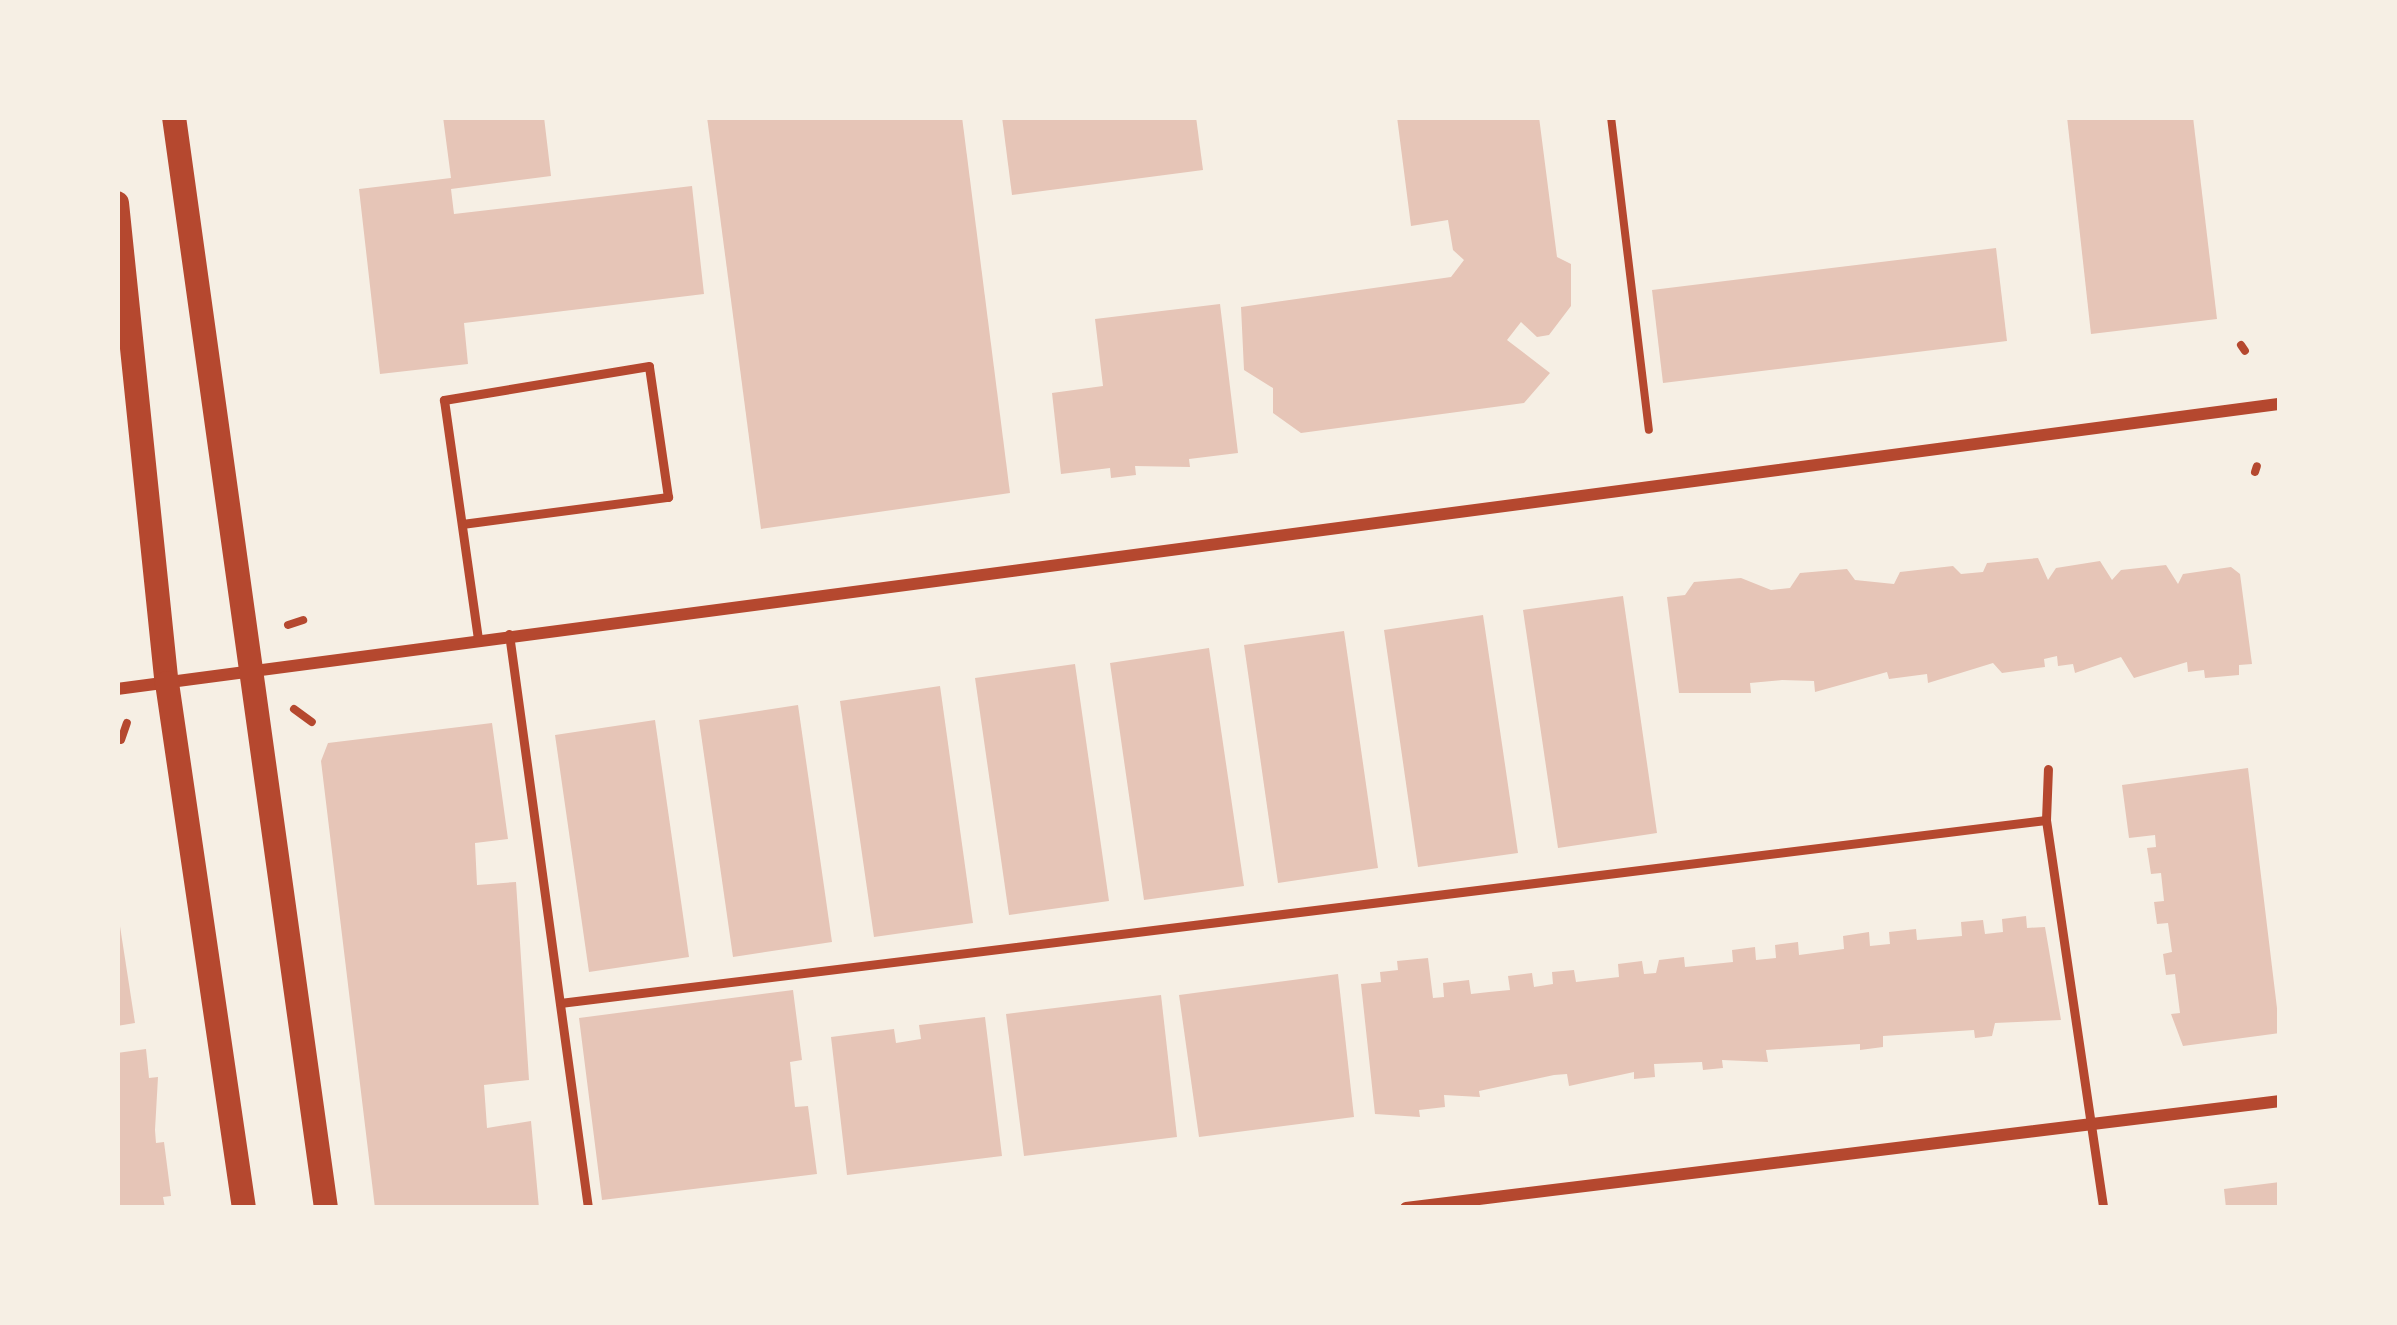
<!DOCTYPE html>
<html>
<head>
<meta charset="utf-8">
<style>
	body { margin:0 }
	#map { position:relative; width:2397px; height:1325px; overflow:hidden; background:#f6efe4; font-family:Montserrat,sans-serif }
	div>[style] { position:absolute }
	.building>* { inset:0; background:#e6c5b7 }
	.path>* { height:8px; margin:-4px; padding:0 4px; transform-origin:4px; border-radius:4px; background:#b5482f }
	.service>* { height:9px; margin:-4.5px; padding:0 4.5px; transform-origin:4.5px; border-radius:4.5px; background:#b5482f }
	.minor>* { height:12px; margin:-6px; padding:0 6px; transform-origin:6px; border-radius:6px; background:#b5482f }
	.secondary>* { height:24px; margin:-12px; padding:0 12px; transform-origin:12px; border-radius:12px; background:#b5482f }
	span { translate:-50% -50%; white-space:nowrap; text-align:center; line-height:1.15; -webkit-text-stroke:10px #f6efe4; paint-order:stroke }
	.frame { position:absolute; inset:0; border:120px solid #f6efe4; pointer-events:none }
</style>
</head>
<body>
<div id="map">
	<div class="building">
		<div style="clip-path:polygon(443px 117px,544px 117px,551px 176px,451px 189px,454px 214px,692px 186px,704px 294px,464px 323px,468px 364px,380px 374px,359px 189px,451px 178px)"></div>
		<div style="clip-path:polygon(707px 117px,962px 117px,1010px 493px,761px 529px)"></div>
		<div style="clip-path:polygon(1002px 117px,1196px 117px,1203px 170px,1012px 195px)"></div>
		<div style="clip-path:polygon(1397px 117px,1539px 117px,1557px 257px,1571px 264px,1571px 306px,1549px 335px,1537px 337px,1521px 322px,1507px 340px,1550px 373px,1524px 403px,1301px 433px,1273px 413px,1273px 388px,1244px 370px,1241px 307px,1451px 277px,1464px 260px,1453px 250px,1448px 220px,1411px 226px)"></div>
		<div style="clip-path:polygon(2067px 117px,2193px 117px,2217px 319px,2091px 334px)"></div>
		<div style="clip-path:polygon(1996px 248px,2007px 341px,1663px 383px,1652px 290px)"></div>
		<div style="clip-path:polygon(1220px 304px,1238px 453px,1189px 459px,1190px 467px,1135px 466px,1136px 475px,1111px 478px,1110px 468px,1061px 474px,1052px 393px,1103px 386px,1095px 319px)"></div>
		<div style="clip-path:polygon(2038px 558px,2048px 580px,2056px 568px,2100px 561px,2112px 580px,2121px 570px,2166px 565px,2178px 584px,2183px 574px,2231px 567px,2240px 574px,2252px 664px,2239px 665px,2239px 675px,2205px 678px,2204px 670px,2188px 672px,2187px 662px,2134px 678px,2121px 657px,2075px 673px,2073px 664px,2058px 666px,2057px 656px,2044px 659px,2045px 667px,2002px 673px,1993px 663px,1928px 683px,1927px 674px,1889px 679px,1887px 672px,1815px 692px,1814px 681px,1782px 680px,1750px 683px,1751px 693px,1679px 693px,1667px 597px,1685px 595px,1694px 582px,1741px 578px,1771px 590px,1790px 588px,1800px 573px,1847px 569px,1855px 580px,1894px 584px,1900px 572px,1953px 566px,1961px 574px,1983px 572px,1987px 563px)"></div>
		<div style="clip-path:polygon(1623px 596px,1657px 833px,1558px 848px,1523px 610px)"></div>
		<div style="clip-path:polygon(1483px 615px,1518px 853px,1418px 867px,1384px 630px)"></div>
		<div style="clip-path:polygon(1344px 631px,1378px 868px,1278px 883px,1244px 645px)"></div>
		<div style="clip-path:polygon(1209px 648px,1244px 886px,1144px 900px,1110px 663px)"></div>
		<div style="clip-path:polygon(1075px 664px,1109px 901px,1009px 915px,975px 678px)"></div>
		<div style="clip-path:polygon(940px 686px,973px 923px,874px 937px,840px 701px)"></div>
		<div style="clip-path:polygon(798px 705px,832px 942px,733px 957px,699px 720px)"></div>
		<div style="clip-path:polygon(655px 720px,689px 957px,589px 972px,555px 735px)"></div>
		<div style="clip-path:polygon(492px 723px,508px 839px,475px 843px,477px 885px,516px 882px,529px 1080px,484px 1085px,487px 1128px,531px 1121px,539px 1208px,375px 1208px,321px 761px,328px 743px)"></div>
		<div style="clip-path:polygon(2248px 768px,2280px 1033px,2183px 1046px,2171px 1014px,2180px 1013px,2175px 974px,2166px 975px,2163px 954px,2172px 952px,2168px 923px,2157px 924px,2154px 902px,2164px 901px,2161px 873px,2151px 874px,2147px 848px,2156px 847px,2155px 835px,2129px 838px,2122px 785px)"></div>
		<div style="clip-path:polygon(117px 907px,135px 1023px,117px 1026px)"></div>
		<div style="clip-path:polygon(2026px 916px,2027px 928px,2045px 927px,2061px 1020px,1995px 1023px,1992px 1036px,1975px 1038px,1974px 1030px,1883px 1036px,1883px 1047px,1860px 1050px,1860px 1044px,1766px 1050px,1768px 1062px,1722px 1060px,1723px 1068px,1703px 1070px,1702px 1062px,1654px 1064px,1655px 1077px,1634px 1079px,1634px 1072px,1569px 1086px,1567px 1074px,1554px 1075px,1479px 1091px,1480px 1097px,1444px 1095px,1445px 1107px,1419px 1110px,1420px 1117px,1375px 1114px,1361px 984px,1381px 982px,1380px 972px,1398px 970px,1397px 961px,1428px 958px,1433px 998px,1444px 997px,1443px 983px,1469px 980px,1471px 994px,1489px 992px,1510px 990px,1508px 976px,1532px 973px,1534px 987px,1553px 984px,1552px 972px,1574px 970px,1576px 982px,1619px 977px,1618px 964px,1642px 961px,1644px 974px,1656px 973px,1659px 960px,1684px 957px,1685px 967px,1733px 962px,1732px 950px,1755px 947px,1756px 960px,1776px 958px,1775px 945px,1798px 942px,1799px 955px,1844px 949px,1843px 936px,1869px 932px,1870px 946px,1890px 944px,1889px 932px,1916px 929px,1917px 940px,1962px 936px,1961px 922px,1983px 920px,1985px 934px,2003px 932px,2002px 919px)"></div>
		<div style="clip-path:polygon(1338px 974px,1354px 1117px,1199px 1137px,1179px 995px)"></div>
		<div style="clip-path:polygon(793px 990px,802px 1060px,790px 1062px,795px 1107px,808px 1106px,817px 1174px,602px 1200px,579px 1018px)"></div>
		<div style="clip-path:polygon(1161px 995px,1177px 1137px,1024px 1156px,1006px 1014px)"></div>
		<div style="clip-path:polygon(985px 1017px,1002px 1156px,847px 1175px,831px 1037px,894px 1029px,896px 1043px,921px 1039px,919px 1025px)"></div>
		<div style="clip-path:polygon(146px 1049px,149px 1078px,158px 1077px,155px 1130px,156px 1143px,164px 1142px,171px 1196px,163px 1197px,165px 1208px,117px 1208px,117px 1053px)"></div>
		<div style="clip-path:polygon(2280px 1182px,2280px 1208px,2226px 1208px,2224px 1189px)"></div>
	</div>
	<div class="path">
		<div style="left:1611px;top:117px;width:315px;rotate:83.1deg"></div>
		<div style="left:2241px;top:345px;width:7px;rotate:56deg"></div>
		<div style="left:2255px;top:472px;width:6px;rotate:-72deg"></div>
		<div style="left:288px;top:625px;width:16px;rotate:-18deg"></div>
		<div style="left:294px;top:709px;width:22px;rotate:36deg"></div>
		<div style="left:121px;top:740px;width:18px;rotate:-71deg"></div>
	</div>
	<div class="service">
		<div style="left:462px;top:524px;width:208px;rotate:-7.5deg"></div>
		<div style="left:668px;top:497px;width:132px;rotate:-98.3deg"></div>
		<div style="left:649px;top:366px;width:208px;rotate:170.6deg"></div>
		<div style="left:444px;top:400px;width:241px;rotate:81.9deg"></div>
		<div style="left:509px;top:634px;width:579px;rotate:82.16deg"></div>
		<div style="left:2046px;top:820px;width:51px;rotate:-87.8deg"></div>
		<div style="left:560px;top:1003px;width:1497px;rotate:-7.02deg"></div>
		<div style="left:2046px;top:820px;width:392px;rotate:81.6deg"></div>
	</div>
	<div class="minor">
		<div style="left:117px;top:689px;width:2182px;rotate:-7.51deg"></div>
		<div style="left:1406px;top:1208px;width:881px;rotate:-6.98deg"></div>
	</div>
	<div class="secondary">
		<div style="left:174px;top:117px;width:1102px;rotate:82.07deg"></div>
		<div style="left:117px;top:203px;width:483px;rotate:84.1deg"></div>
		<div style="left:167px;top:683px;width:531px;rotate:81.66deg"></div>
	</div>
	<div class="frame"></div>
</div>
</body>
</html>
